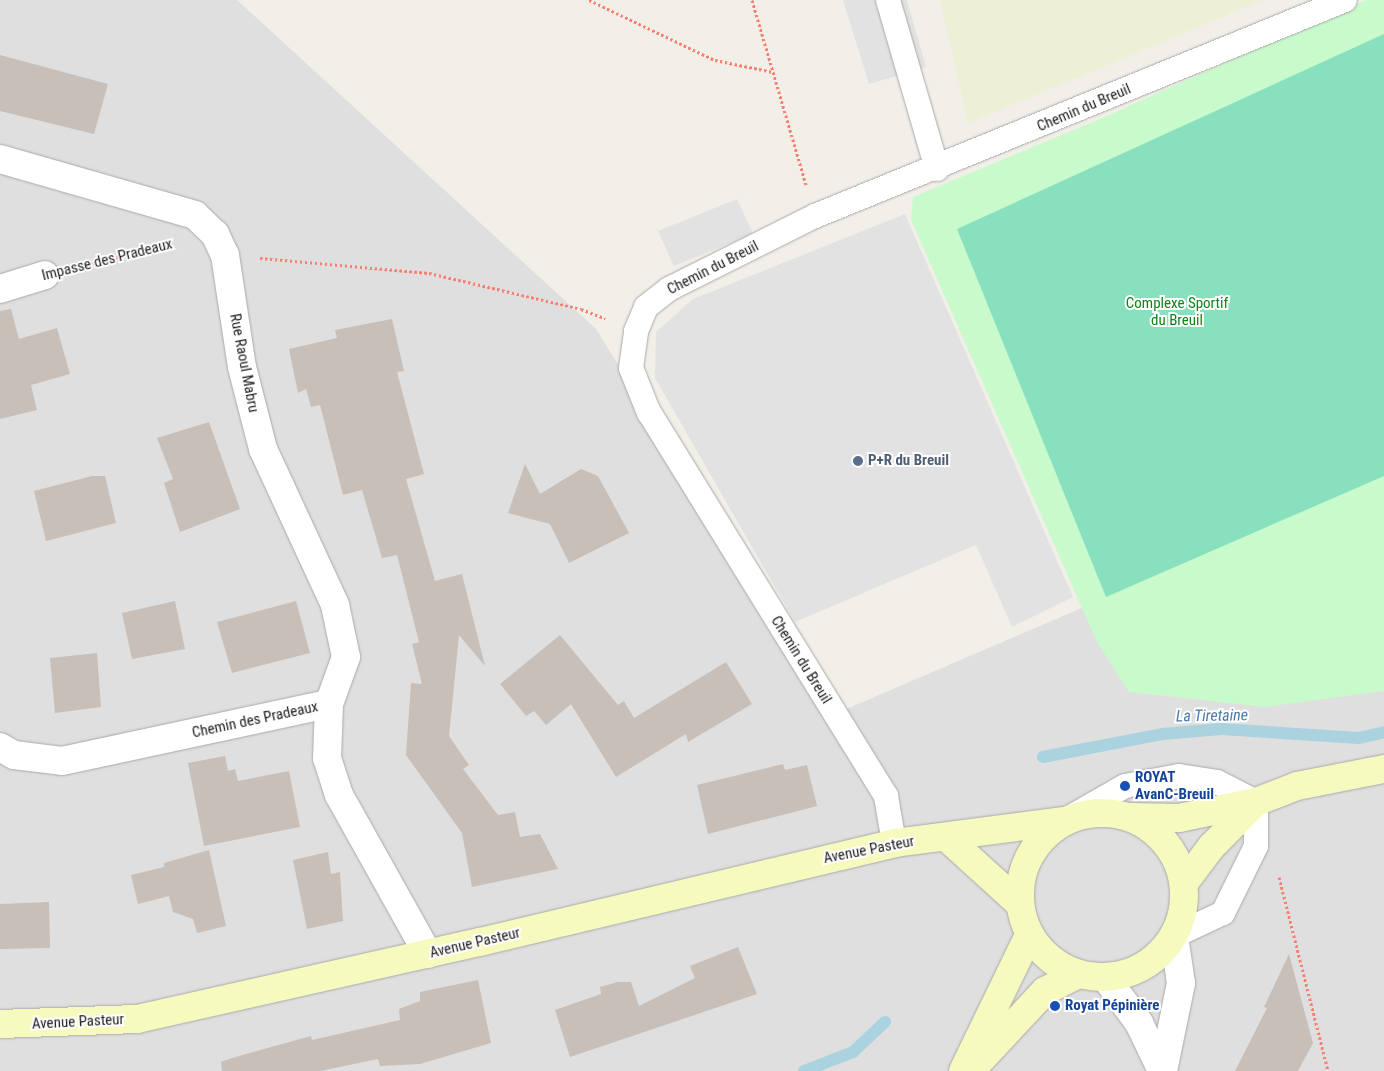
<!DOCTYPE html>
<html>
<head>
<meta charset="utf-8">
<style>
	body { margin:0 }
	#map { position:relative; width:1384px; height:1071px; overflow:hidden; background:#f2efe9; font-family:"Roboto Condensed",sans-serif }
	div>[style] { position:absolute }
	.residential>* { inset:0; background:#e0dfdf }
	.farmland>* { inset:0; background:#eef0d5 }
	.park>* { inset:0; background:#c8facc }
	.pitch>* { inset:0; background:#88e0be }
	.parking>* { inset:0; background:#e2e2e2 }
	.stream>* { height:12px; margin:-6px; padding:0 6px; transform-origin:6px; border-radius:6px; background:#aad3df }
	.building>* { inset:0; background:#c7bfb8 }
	.path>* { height:3px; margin-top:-1.5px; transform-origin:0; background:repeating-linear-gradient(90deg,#fa8072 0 2.5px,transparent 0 5px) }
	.roads { filter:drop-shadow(0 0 1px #a9a9a9) drop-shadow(0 0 1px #a9a9a9) }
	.service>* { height:24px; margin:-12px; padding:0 12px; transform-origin:12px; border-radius:12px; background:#fff }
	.minor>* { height:28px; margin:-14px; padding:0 14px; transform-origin:14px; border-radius:14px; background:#fff }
	.secondary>* { height:28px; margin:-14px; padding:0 14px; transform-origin:14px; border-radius:14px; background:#f7fabf }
	.secondary>.ring { margin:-14px; padding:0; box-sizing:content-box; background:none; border:28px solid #f7fabf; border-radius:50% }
	.dots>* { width:14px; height:14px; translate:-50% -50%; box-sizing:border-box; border:2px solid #fff; border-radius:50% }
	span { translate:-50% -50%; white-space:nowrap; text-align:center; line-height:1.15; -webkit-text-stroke:4px #fff; paint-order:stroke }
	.street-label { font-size:15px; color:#222 }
	.park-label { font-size:15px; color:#0c8416 }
	.service-label { font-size:15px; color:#4e5e75; font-weight:700 }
	.left { translate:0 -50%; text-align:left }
	.transit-label { font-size:15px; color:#164399; font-weight:700 }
	.water-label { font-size:16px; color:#4a7aab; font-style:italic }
</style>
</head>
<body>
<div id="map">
	<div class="residential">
		<div style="clip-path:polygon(0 0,237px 0,596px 329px,835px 714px,1384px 478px,1384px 1071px,0 1071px)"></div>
	</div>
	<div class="farmland">
		<div style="clip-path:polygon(940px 0,1263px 0,968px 123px)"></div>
	</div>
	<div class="park">
		<div style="clip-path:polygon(1366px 0,1384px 0,1384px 691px,1265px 707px,1129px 692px,1097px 642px,911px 220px,913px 197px,1100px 119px)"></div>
	</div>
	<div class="pitch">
		<div style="clip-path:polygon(1384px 34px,1384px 476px,1106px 597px,957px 229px)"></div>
	</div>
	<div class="parking">
		<div style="clip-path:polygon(843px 0,907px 0,926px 67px,869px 84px)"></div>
		<div style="clip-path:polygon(737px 199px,753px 234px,674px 266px,658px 231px)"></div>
		<div style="clip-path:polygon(905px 214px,1073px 597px,1012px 627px,976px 545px,795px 622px,655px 378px,656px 332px,693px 299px)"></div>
	</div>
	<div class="stream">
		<div style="left:1043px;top:757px;width:121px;rotate:-10.9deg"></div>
		<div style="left:1162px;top:734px;width:60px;rotate:-4.8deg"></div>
		<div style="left:1222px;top:729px;width:137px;rotate:3.8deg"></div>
		<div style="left:1359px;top:738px;width:26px;rotate:-13deg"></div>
		<div style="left:804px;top:1071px;width:53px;rotate:-21.2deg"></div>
		<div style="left:853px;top:1052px;width:44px;rotate:-43.2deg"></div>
	</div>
	<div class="building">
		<div style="clip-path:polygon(0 55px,108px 84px,94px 134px,0 111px)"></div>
		<div style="clip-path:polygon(11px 309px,19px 339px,57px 328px,70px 374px,31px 385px,37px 410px,0 419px,0 311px)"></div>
		<div style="clip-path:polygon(392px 319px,404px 371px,397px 372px,424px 474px,406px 479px,435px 581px,462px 574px,485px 666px,459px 635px,449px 736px,469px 765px,463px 769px,498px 815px,515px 812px,520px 837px,540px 834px,558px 869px,472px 887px,462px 833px,406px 755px,411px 683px,422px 684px,412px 644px,419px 642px,397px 555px,382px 558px,362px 490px,343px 495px,320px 405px,311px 407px,306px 389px,298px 393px,289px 349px,337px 338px,335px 330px)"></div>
		<div style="clip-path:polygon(209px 422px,240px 509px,180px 532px,164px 483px,173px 479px,157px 438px)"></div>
		<div style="clip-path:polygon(525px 464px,540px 494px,581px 469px,598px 476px,629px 533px,569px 563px,550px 524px,508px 513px)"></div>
		<div style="clip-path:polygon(92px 476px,105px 476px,116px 523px,46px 541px,34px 491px)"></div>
		<div style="clip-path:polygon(175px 601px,185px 649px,132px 659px,122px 613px)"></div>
		<div style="clip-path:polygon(296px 601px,310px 653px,232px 673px,217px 622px)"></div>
		<div style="clip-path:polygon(560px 635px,618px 705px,624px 701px,634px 718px,726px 662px,752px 704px,688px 742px,686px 734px,616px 777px,571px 704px,546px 725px,534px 711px,526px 716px,500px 684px)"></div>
		<div style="clip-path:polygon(97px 653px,101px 707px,55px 713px,50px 658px)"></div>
		<div style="clip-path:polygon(225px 756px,228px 771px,235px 769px,238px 781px,289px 771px,300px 827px,204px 846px,188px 763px)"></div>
		<div style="clip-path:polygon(783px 764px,785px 770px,807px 765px,817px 806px,708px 834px,697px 785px)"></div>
		<div style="clip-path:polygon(209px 850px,226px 926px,197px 933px,193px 919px,173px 912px,169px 896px,138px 904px,131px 875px,164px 867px,164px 863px)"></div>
		<div style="clip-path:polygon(328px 852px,331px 874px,340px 872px,343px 921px,307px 929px,293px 860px)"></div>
		<div style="clip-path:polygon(49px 902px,50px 948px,0 949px,0 904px)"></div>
		<div style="clip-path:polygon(738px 947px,757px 994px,570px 1057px,555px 1010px,601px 994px,600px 987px,618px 982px,631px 982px,639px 1006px,695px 978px,690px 966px)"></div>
		<div style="clip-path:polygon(1289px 954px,1313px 1043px,1298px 1071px,1235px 1071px,1267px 1008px,1264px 1007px)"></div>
		<div style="clip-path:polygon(478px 980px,491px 1043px,420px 1064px,380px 1066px,378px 1059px,320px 1071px,222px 1071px,221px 1062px,232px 1058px,311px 1036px,312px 1040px,400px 1020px,399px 1009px,420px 1001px,420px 992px)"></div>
	</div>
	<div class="path">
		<div style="left:589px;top:0;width:140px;rotate:25.5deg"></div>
		<div style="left:715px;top:60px;width:59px;rotate:11.7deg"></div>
		<div style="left:752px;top:0;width:193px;rotate:73.7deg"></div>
		<div style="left:260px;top:258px;width:170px;rotate:5.1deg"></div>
		<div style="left:429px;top:273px;width:156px;rotate:13.3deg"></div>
		<div style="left:581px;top:309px;width:26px;rotate:21deg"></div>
		<div style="left:77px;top:267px;width:94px;rotate:-13.6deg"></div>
		<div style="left:1279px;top:877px;width:200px;rotate:75.8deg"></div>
	</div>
	<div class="roads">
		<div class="service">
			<div style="left:888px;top:0;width:176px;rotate:73.8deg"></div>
			<div style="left:1064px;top:821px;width:70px;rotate:-29.8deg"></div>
			<div style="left:1125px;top:786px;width:55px;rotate:-10.5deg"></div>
			<div style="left:1179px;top:776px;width:38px;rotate:9deg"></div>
			<div style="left:1217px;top:782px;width:44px;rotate:27.1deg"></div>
			<div style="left:1256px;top:802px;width:44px;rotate:90deg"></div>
			<div style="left:1256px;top:846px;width:75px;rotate:116.2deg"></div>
			<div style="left:1223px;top:913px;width:54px;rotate:154.9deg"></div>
			<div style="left:894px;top:843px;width:48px;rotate:-99.7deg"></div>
			<div style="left:886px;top:796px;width:450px;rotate:-121.7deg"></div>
			<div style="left:649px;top:413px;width:48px;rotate:-111.8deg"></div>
			<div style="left:631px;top:368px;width:37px;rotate:-82deg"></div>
			<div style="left:636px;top:331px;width:26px;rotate:-67deg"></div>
			<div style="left:646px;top:307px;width:29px;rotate:-38deg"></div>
			<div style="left:669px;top:289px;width:163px;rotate:-26.6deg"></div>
			<div style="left:815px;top:216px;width:572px;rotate:-22.17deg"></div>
		</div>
		<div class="minor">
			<div style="left:0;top:159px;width:203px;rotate:16deg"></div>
			<div style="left:195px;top:215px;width:28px;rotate:44deg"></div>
			<div style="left:215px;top:234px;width:23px;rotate:65deg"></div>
			<div style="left:225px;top:255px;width:113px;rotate:81.4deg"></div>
			<div style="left:242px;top:367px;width:85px;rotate:75.6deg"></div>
			<div style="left:263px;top:449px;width:172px;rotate:65.2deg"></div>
			<div style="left:335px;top:605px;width:53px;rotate:78.1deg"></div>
			<div style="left:346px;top:657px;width:50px;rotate:109.9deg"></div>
			<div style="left:329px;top:704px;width:54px;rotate:92.1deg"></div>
			<div style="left:327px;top:758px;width:39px;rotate:72deg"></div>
			<div style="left:339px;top:795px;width:182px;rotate:60.8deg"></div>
			<div style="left:0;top:289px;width:47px;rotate:-17.3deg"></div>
			<div style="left:0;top:747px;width:16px;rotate:30deg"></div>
			<div style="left:14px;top:755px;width:48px;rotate:7.1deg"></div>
			<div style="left:62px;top:761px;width:273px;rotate:-12.1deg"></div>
			<div style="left:1106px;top:978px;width:56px;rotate:53.7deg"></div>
			<div style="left:1139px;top:1023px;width:53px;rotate:64.4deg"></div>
			<div style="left:1163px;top:1071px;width:90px;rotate:-78.4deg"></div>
			<div style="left:1181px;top:983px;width:48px;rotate:-98.5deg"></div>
		</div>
		<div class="secondary">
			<div class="ring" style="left:1020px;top:813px;width:136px;height:136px"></div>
			<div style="left:1131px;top:817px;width:48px;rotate:1.2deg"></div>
			<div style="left:1179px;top:818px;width:79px;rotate:-11.7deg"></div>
			<div style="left:1256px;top:802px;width:44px;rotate:-21.3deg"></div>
			<div style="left:1297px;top:786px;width:89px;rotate:-11.1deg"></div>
			<div style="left:946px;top:837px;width:100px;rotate:42.2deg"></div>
			<div style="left:1184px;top:883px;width:46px;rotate:-52.9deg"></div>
			<div style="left:1212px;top:846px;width:62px;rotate:-45deg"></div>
			<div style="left:0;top:1024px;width:137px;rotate:-2.1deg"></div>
			<div style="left:137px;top:1019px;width:352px;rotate:-12.7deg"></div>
			<div style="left:480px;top:942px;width:426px;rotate:-13.4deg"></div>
			<div style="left:894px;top:843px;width:171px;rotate:-7.4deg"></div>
			<div style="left:975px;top:1066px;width:103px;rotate:-47deg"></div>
			<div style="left:1045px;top:991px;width:37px;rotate:-27deg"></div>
			<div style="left:963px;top:1071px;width:151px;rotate:-64.1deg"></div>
		</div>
	</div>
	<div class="dots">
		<div style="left:858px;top:461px;background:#5c6f8a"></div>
		<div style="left:1125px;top:786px;background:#1a4fb4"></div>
		<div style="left:1055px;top:1006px;background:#1a4fb4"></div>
	</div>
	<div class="street-label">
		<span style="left:1084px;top:108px;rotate:-23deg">Chemin du Breuil</span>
		<span style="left:107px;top:260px;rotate:-14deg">Impasse des Pradeaux</span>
		<span style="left:713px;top:268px;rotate:-27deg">Chemin du Breuil</span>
		<span style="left:244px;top:363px;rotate:79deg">Rue Raoul Mabru</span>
		<span style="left:801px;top:660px;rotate:58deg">Chemin du Breuil</span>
		<span style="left:255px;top:720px;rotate:-12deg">Chemin des Pradeaux</span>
		<span style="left:869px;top:850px;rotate:-11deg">Avenue Pasteur</span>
		<span style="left:475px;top:943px;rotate:-13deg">Avenue Pasteur</span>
		<span style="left:78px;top:1022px;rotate:-3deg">Avenue Pasteur</span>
	</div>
	<div class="park-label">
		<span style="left:1177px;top:312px">Complexe Sportif<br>du Breuil</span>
	</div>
	<div class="service-label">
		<span class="left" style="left:868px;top:461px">P+R du Breuil</span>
	</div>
	<div class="transit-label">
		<span class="left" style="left:1135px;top:786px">ROYAT<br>AvanC-Breuil</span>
		<span class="left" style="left:1065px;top:1006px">Royat Pépinière</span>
	</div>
	<div class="water-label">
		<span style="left:1212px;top:716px;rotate:-1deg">La Tiretaine</span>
	</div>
</div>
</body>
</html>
